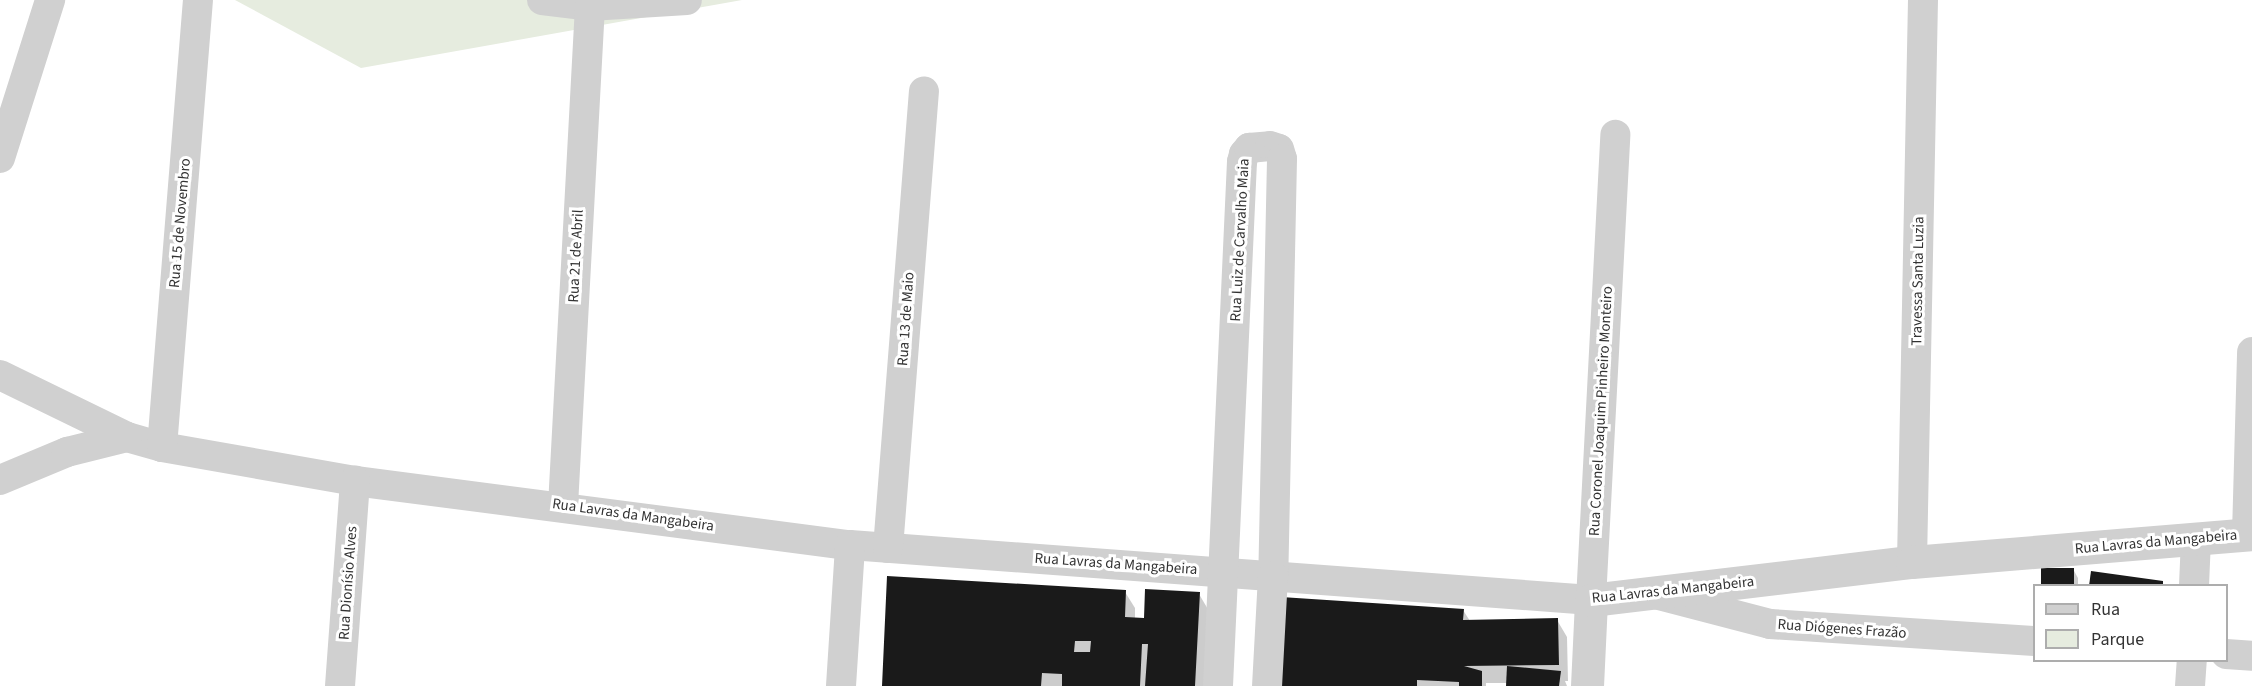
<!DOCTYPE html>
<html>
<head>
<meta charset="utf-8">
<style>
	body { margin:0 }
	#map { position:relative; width:2252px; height:686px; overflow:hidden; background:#fff; font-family:"Source Sans 3",sans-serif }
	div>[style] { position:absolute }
	.green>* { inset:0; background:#e6ecdf }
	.shadow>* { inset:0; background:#0003 }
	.building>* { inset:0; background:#1a1a1a }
	.minor>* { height:30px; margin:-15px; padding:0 15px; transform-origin:15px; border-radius:15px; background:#d0d0d0 }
	.tertiary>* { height:33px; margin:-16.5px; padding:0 16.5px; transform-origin:16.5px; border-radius:16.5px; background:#d0d0d0 }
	span { translate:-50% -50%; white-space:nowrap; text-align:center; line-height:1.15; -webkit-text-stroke:6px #fff; paint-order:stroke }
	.street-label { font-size:15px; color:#333 }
	.legend { position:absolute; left:2033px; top:584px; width:195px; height:78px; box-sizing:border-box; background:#fff; border:2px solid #adadad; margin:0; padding:8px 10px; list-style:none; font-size:18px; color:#333 }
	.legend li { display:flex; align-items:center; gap:12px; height:30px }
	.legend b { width:30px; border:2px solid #adadad }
</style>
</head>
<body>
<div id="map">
	<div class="green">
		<div style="clip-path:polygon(235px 0,742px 0,361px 68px)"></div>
	</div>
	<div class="shadow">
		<div style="clip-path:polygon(2073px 569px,2078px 578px,2078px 586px,2043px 586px)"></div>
		<div style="clip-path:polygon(1125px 592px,1135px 608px,1135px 619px,1145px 619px,1199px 594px,1209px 611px,1205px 686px,883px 686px)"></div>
		<div style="clip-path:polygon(1463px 610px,1470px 621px,1557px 620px,1567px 637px,1568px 681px,1565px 681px,1567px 686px,1508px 686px,1508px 683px,1486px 683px,1486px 686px,1279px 686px)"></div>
	</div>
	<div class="building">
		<div style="clip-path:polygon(2041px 568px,2074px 568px,2074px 586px,2041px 586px)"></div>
		<div style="clip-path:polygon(2091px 571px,2163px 581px,2163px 586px,2089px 586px)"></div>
		<div style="clip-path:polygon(evenodd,887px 576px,1126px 590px,1125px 617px,1144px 618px,1145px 589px,1200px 592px,1195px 686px,1145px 686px,1148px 644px,1142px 644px,1140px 686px,1062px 686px,1062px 674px,1042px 673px,1041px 686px,882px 686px,887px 576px,1075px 641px,1091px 641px,1090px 652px,1074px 652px,1075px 641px)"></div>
		<div style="clip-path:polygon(1281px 597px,1464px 609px,1463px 620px,1558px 618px,1559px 665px,1464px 666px,1482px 671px,1482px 686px,1459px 686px,1459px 682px,1417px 680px,1417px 686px,1282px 686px)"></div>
		<div style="clip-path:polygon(1507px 666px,1561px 671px,1559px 686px,1506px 686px)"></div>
	</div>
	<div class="minor">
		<div style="left:542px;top:0;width:48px;rotate:7.1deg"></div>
		<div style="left:590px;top:6px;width:97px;rotate:-3.5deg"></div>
		<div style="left:0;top:158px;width:166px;rotate:-72.4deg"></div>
		<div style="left:0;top:375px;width:141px;rotate:26deg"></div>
		<div style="left:127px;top:437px;width:36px;rotate:16deg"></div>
		<div style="left:162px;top:447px;width:196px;rotate:10deg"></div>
		<div style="left:355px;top:481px;width:499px;rotate:7.4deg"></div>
		<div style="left:850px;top:545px;width:743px;rotate:4.24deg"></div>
		<div style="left:1591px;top:600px;width:466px;rotate:-87deg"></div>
		<div style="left:162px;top:447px;width:448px;rotate:-85.4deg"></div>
		<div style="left:0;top:480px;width:73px;rotate:-22.7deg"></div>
		<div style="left:67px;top:452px;width:62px;rotate:-14deg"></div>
		<div style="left:563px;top:506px;width:501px;rotate:-86.91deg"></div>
		<div style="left:2247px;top:534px;width:182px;rotate:-88.4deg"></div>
		<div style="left:888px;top:548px;width:458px;rotate:-85.5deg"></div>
		<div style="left:1912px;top:562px;width:562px;rotate:-88.88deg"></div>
		<div style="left:2194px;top:586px;width:48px;rotate:-87.6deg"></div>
		<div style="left:1655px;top:594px;width:119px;rotate:14.6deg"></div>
		<div style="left:1770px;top:624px;width:265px;rotate:3.7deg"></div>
		<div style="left:2226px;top:654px;width:26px;rotate:4deg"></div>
		<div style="left:340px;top:686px;width:206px;rotate:-85.8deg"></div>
		<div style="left:841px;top:686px;width:141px;rotate:-86.3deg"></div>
		<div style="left:1218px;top:686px;width:525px;rotate:-87.38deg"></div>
		<div style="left:1242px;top:162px;width:8px;rotate:-76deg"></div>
		<div style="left:1244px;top:154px;width:8px;rotate:-50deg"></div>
		<div style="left:1249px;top:148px;width:21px;rotate:-5deg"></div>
		<div style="left:1270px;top:146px;width:9px;rotate:18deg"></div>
		<div style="left:1279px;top:149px;width:10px;rotate:73deg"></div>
		<div style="left:1282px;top:159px;width:417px;rotate:91.2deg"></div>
		<div style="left:1273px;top:576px;width:110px;rotate:93.1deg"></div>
		<div style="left:2190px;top:686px;width:26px;rotate:-86deg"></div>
	</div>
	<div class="tertiary">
		<div style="left:1587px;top:686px;width:86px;rotate:-87.3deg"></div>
		<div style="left:1591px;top:600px;width:323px;rotate:-6.8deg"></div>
		<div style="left:1912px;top:562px;width:341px;rotate:-4.7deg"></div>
	</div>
	<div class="street-label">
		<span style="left:180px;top:223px;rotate:-85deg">Rua 15 de Novembro</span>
		<span style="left:1240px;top:240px;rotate:-87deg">Rua Luiz de Carvalho Maia</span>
		<span style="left:576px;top:256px;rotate:-87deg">Rua 21 de Abril</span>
		<span style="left:1918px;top:281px;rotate:-89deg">Travessa Santa Luzia</span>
		<span style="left:906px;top:319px;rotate:-86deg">Rua 13 de Maio</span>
		<span style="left:1601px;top:411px;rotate:-87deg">Rua Coronel Joaquim Pinheiro Monteiro</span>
		<span style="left:633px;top:515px;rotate:8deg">Rua Lavras da Mangabeira</span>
		<span style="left:2156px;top:542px;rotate:-5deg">Rua Lavras da Mangabeira</span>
		<span style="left:1116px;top:564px;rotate:4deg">Rua Lavras da Mangabeira</span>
		<span style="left:348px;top:583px;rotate:-86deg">Rua Dionísio Alves</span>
		<span style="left:1673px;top:590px;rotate:-6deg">Rua Lavras da Mangabeira</span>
		<span style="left:1842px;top:629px;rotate:4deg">Rua Diógenes Frazão</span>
	</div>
	<ul class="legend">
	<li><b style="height:8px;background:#d0d0d0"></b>Rua</li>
	<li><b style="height:16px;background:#e6ecdf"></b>Parque</li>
	</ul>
</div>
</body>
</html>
